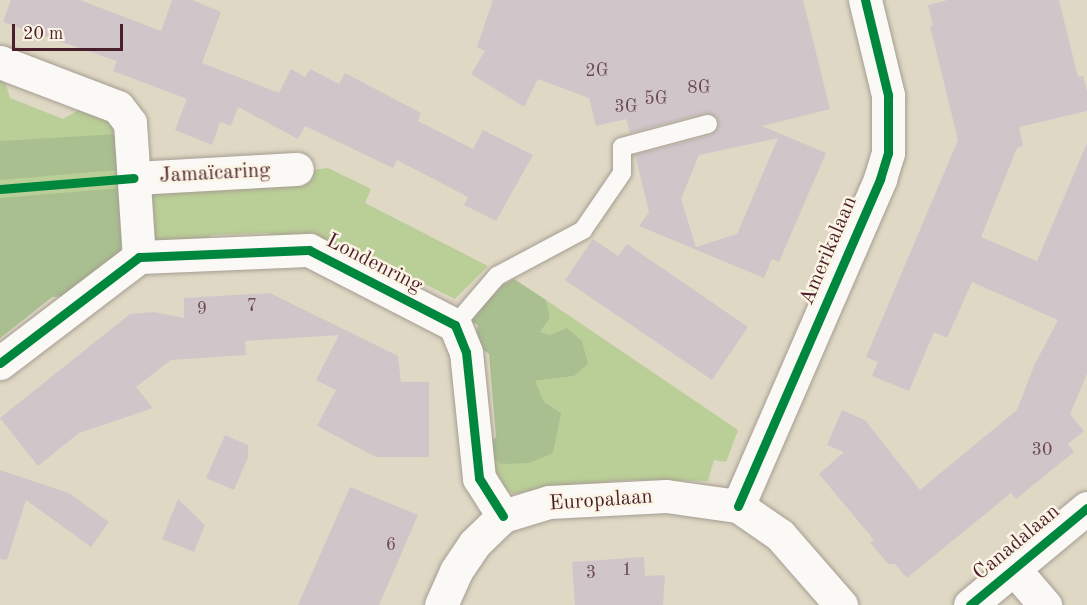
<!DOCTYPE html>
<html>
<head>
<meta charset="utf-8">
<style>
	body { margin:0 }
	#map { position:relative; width:1087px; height:605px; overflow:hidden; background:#dfd8c4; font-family:"Old Standard TT",serif }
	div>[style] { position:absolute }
	.green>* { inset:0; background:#bace97 }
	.forest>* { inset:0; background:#a9bf90 }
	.building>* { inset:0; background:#d0c6ca }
	.roads { filter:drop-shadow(0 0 2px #a59c92) drop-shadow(0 0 2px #a59c92) }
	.lane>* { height:18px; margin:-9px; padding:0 9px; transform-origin:9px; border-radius:9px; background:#faf9f6 }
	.street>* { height:33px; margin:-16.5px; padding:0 16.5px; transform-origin:16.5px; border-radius:16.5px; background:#faf9f6 }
	.cycleway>* { height:9px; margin:-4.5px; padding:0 4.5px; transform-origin:4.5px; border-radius:4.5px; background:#00873e }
	span { translate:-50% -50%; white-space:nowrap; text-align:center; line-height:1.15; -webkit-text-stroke:5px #fcf5e5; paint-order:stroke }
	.number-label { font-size:18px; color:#6c4953 }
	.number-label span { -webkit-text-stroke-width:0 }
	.street-label { font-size:21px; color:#4a1f2b }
	.scale { position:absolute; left:12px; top:24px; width:111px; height:27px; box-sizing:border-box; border:3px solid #4a1f2b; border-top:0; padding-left:8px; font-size:18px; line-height:21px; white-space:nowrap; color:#4a1f2b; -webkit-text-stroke:4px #fcf5e5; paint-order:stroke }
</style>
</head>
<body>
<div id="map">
	<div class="green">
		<div style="clip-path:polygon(0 76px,4px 78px,10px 98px,63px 119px,82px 108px,114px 123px,121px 188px,72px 296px,52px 297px,0 338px)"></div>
		<div style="clip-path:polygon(328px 168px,371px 189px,365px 203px,488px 266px,455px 299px,356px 250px,341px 255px,280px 241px,268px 233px,212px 235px,199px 246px,156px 240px,149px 224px,147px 191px)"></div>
		<div style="clip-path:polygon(546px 300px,738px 430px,726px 462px,714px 460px,708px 481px,631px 480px,555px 486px,514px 494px,501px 487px,484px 449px,553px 453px,555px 439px,534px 381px,574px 376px,550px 335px,540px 332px,550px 318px)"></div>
	</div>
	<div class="forest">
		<div style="clip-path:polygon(118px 134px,118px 170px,0 180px,0 141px)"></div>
		<div style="clip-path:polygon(121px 188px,123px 237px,120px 252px,72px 296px,52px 297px,0 338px,0 198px)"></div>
		<div style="clip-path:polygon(514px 279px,546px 300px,550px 318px,540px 332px,550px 335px,567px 328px,582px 341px,588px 364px,574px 376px,535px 381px,544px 402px,561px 413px,553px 453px,529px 463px,501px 464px,484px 449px,496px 437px,489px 354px,474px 342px,478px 325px,471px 321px,477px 310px,503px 285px)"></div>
	</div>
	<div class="building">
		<div style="clip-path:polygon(11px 0,80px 0,161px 31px,172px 0,192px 0,221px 12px,202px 63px,279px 93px,291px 69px,305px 77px,310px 69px,339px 84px,345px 73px,421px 113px,418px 121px,473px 149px,483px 130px,533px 155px,496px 221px,464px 205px,468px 197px,397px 160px,393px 168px,305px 126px,298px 139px,238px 107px,231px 126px,220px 122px,212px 145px,175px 130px,187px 99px,113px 71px,117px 61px,3px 22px)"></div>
		<div style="clip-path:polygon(evenodd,493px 0,803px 0,830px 109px,762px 126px,826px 153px,779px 262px,772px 259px,764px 278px,639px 226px,649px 212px,635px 155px,711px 135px,719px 126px,716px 116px,705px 113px,630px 133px,626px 119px,596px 126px,589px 98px,538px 79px,524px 107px,471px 74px,485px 51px,477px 47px,493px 0,778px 138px,737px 234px,696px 247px,681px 199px,699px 155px,778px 138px)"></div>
		<div style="clip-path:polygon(948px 0,1059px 0,1078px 77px,1083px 76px,1087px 91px,1087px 111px,1019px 127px,1023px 146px,1017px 148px,981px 237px,1037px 261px,1087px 143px,1087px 374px,1070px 414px,1084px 431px,1068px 444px,1074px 452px,1016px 499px,1011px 493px,907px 578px,895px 564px,888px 564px,870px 542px,874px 540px,819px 474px,844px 452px,827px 445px,842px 410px,865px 420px,920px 490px,1017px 410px,1034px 366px,1058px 320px,972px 282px,947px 338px,934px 332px,909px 391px,872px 376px,878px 362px,866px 357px,958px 140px,930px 26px,933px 26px,928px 5px)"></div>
		<div style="clip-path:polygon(593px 239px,618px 256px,627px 244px,748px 327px,712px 380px,565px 280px)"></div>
		<div style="clip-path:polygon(270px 293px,398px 356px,401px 382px,429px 382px,429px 457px,376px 457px,317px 426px,336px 390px,316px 380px,339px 335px,245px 341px,246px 355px,171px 360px,136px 387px,153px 408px,79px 433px,38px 466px,0 418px,130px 314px,154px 312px,184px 318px,184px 298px)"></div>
		<div style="clip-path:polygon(225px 435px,248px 445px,248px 457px,234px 490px,206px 478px)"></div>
		<div style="clip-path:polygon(0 470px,69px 493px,109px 522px,91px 547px,26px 500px,7px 560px,0 559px)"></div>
		<div style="clip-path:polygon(350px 487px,418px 515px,379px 605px,298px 605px)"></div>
		<div style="clip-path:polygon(178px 499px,205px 525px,194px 552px,162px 539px)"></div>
		<div style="clip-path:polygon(644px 557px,645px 576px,665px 575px,663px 605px,575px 605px,572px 562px)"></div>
	</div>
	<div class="roads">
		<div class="lane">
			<div style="left:455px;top:325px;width:65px;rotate:-49.4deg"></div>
			<div style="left:497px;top:276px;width:98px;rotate:-28.1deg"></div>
			<div style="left:583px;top:230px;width:69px;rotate:-55.6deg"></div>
			<div style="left:622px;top:173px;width:26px;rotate:-90deg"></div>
			<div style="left:622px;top:147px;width:89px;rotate:-15deg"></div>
		</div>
		<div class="street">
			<div style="left:0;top:62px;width:126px;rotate:20.9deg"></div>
			<div style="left:118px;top:107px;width:20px;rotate:53deg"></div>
			<div style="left:130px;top:123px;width:134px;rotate:86.2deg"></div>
			<div style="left:134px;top:178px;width:163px;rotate:-3.2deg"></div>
			<div style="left:0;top:363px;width:175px;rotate:-37.3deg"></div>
			<div style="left:139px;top:257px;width:170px;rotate:-2.4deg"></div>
			<div style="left:309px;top:250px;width:164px;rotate:27.2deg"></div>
			<div style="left:455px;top:325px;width:29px;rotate:68deg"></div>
			<div style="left:466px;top:352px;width:127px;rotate:84.1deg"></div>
			<div style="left:479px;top:478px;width:45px;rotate:57.7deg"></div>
			<div style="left:738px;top:506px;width:357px;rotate:-66.5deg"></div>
			<div style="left:880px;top:179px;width:27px;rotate:-73deg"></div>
			<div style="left:888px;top:153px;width:58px;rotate:-90deg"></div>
			<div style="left:888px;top:95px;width:98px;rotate:-103.6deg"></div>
			<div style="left:1014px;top:569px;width:48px;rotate:49.3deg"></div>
			<div style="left:441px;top:605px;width:37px;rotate:-66deg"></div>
			<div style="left:456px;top:571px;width:32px;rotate:-56deg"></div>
			<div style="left:474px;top:544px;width:40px;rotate:-44deg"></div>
			<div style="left:503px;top:516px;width:48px;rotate:-16.9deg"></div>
			<div style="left:549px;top:502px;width:117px;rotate:-2.9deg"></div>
			<div style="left:666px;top:496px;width:73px;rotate:7.9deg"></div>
			<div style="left:738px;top:506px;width:51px;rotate:34.6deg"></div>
			<div style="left:780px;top:535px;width:93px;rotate:48.9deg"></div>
			<div style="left:970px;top:605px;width:152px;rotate:-39.7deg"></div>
		</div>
	</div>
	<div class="cycleway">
		<div style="left:0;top:189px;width:134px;rotate:-4.7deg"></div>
		<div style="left:0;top:363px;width:175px;rotate:-37.3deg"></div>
		<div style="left:139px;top:257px;width:170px;rotate:-2.4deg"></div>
		<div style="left:309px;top:250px;width:164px;rotate:27.2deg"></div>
		<div style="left:455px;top:325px;width:29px;rotate:68deg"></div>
		<div style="left:466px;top:352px;width:127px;rotate:84.1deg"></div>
		<div style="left:479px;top:478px;width:45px;rotate:57.7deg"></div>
		<div style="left:738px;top:506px;width:357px;rotate:-66.5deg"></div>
		<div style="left:880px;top:179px;width:27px;rotate:-73deg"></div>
		<div style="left:888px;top:153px;width:58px;rotate:-90deg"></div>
		<div style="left:888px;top:95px;width:98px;rotate:-103.6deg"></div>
		<div style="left:970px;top:605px;width:152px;rotate:-39.7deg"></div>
	</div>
	<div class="number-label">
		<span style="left:597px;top:71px">2G</span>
		<span style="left:699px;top:88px">8G</span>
		<span style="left:656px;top:99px">5G</span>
		<span style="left:626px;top:107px">3G</span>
		<span style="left:252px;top:306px">7</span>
		<span style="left:202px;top:309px">9</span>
		<span style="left:1042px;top:450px">30</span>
		<span style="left:391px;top:545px">6</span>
		<span style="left:627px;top:570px">1</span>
		<span style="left:591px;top:573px">3</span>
	</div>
	<div class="street-label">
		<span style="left:215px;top:174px;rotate:-3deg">Jamaïcaring</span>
		<span style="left:829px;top:251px;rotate:-67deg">Amerikalaan</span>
		<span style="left:374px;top:264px;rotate:27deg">Londenring</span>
		<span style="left:601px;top:501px;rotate:-4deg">Europalaan</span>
		<span style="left:1017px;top:543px;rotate:-40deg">Canadalaan</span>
	</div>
	<div class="scale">20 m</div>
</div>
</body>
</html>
